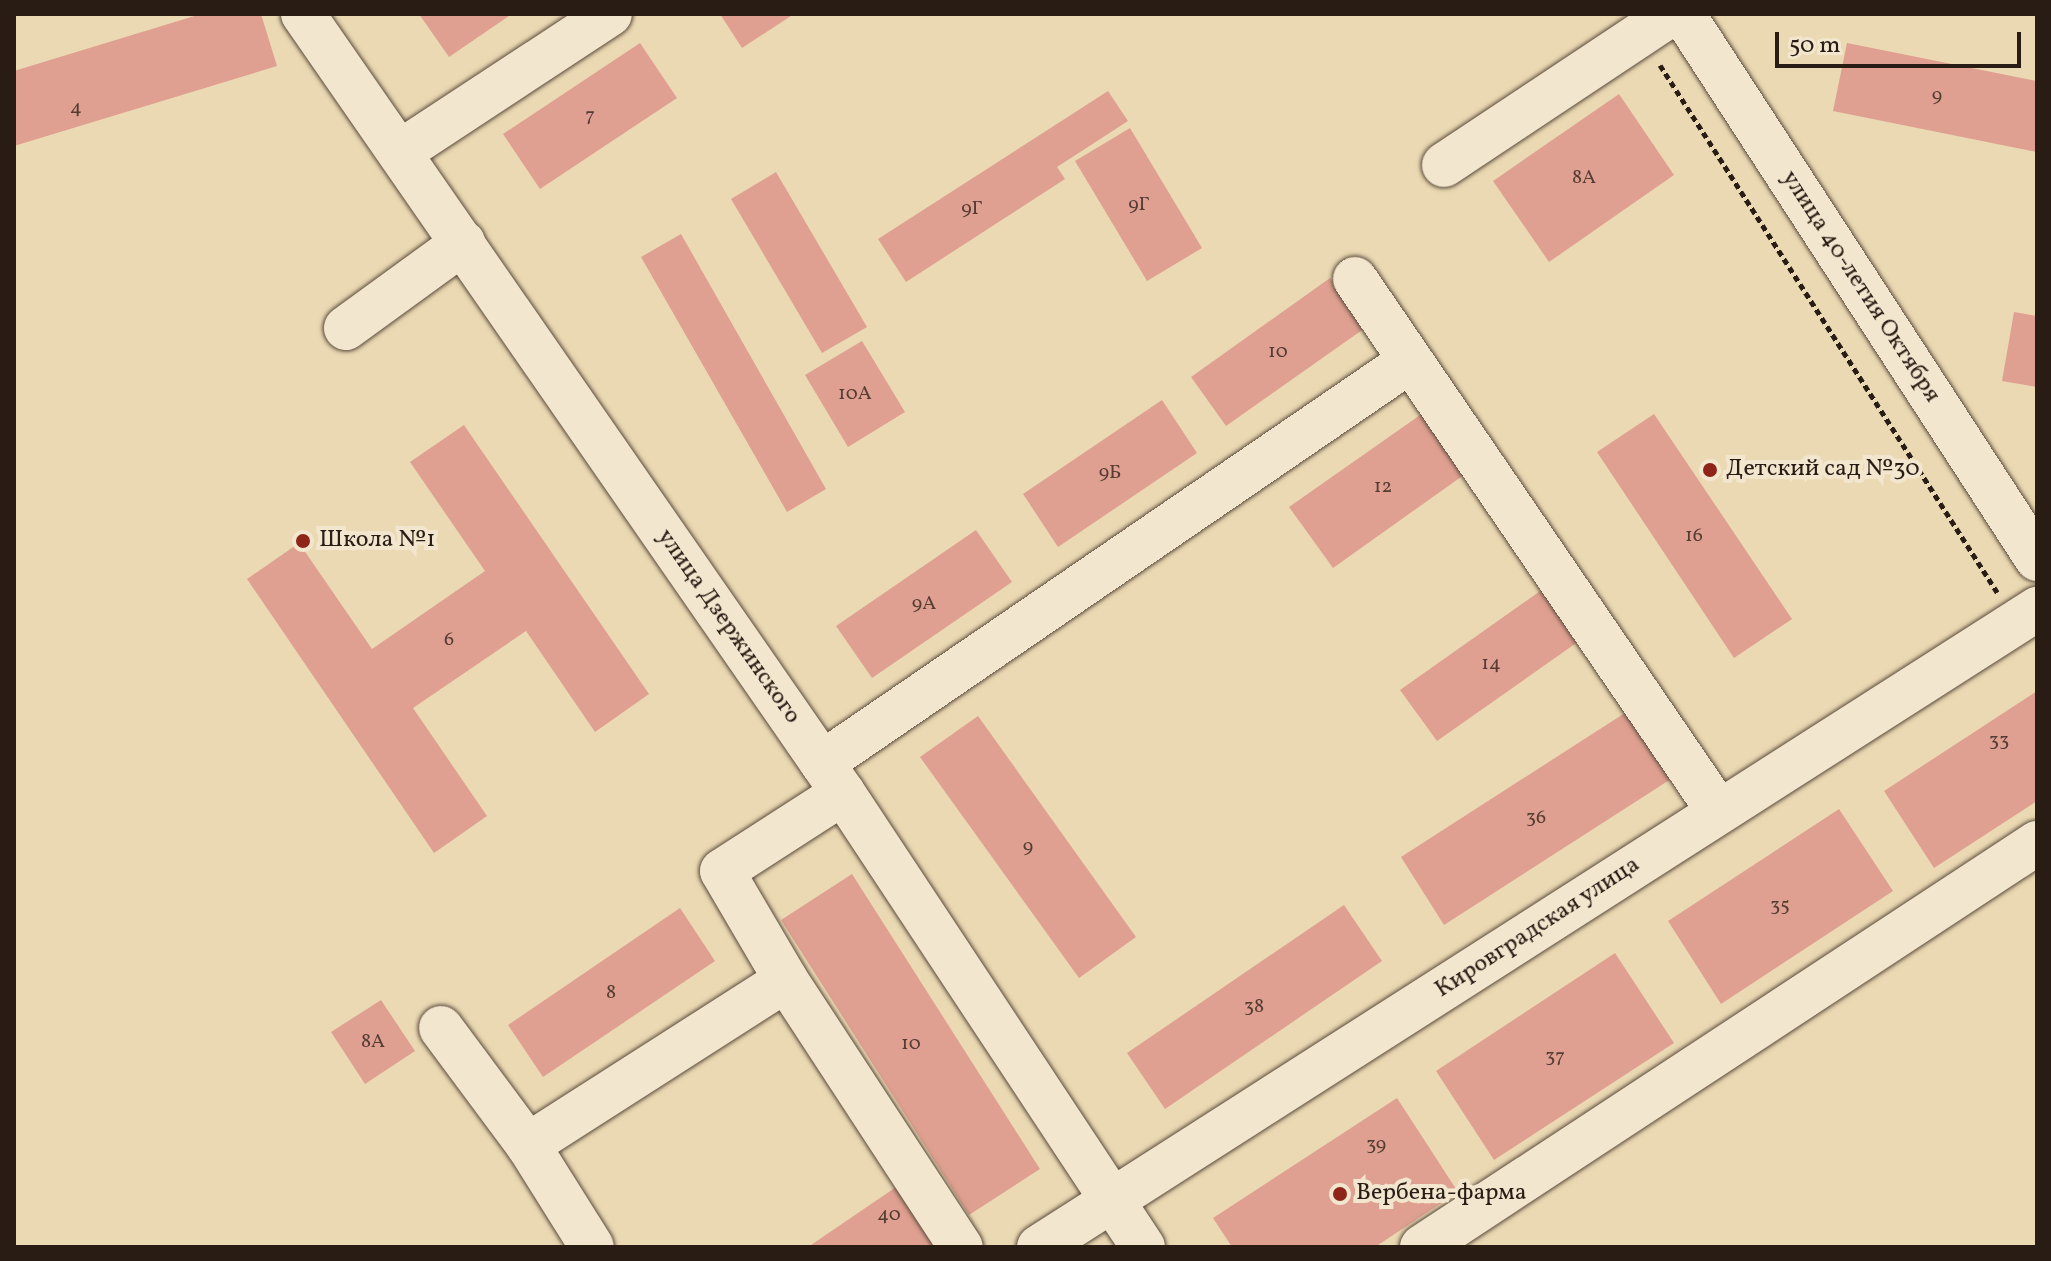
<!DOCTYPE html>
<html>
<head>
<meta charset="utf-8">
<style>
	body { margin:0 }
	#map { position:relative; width:2051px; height:1261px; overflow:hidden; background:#ebd9b3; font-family:Vollkorn,serif }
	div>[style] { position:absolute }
	.building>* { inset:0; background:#dfa091 }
	.path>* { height:5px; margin-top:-2.5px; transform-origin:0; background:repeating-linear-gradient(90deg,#291c15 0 6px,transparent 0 10px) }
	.roads { filter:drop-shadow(0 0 2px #5a4b3c) drop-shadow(0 0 2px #5a4b3c) }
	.minor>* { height:44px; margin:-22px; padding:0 22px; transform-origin:22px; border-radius:22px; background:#f2e6ce }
	.dots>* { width:22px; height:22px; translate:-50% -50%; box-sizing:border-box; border:4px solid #f2e6ce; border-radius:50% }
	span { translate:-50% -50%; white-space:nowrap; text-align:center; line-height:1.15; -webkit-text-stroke:8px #f2e6ce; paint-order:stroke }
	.number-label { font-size:20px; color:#563d34 }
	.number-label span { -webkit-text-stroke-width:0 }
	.street-label { font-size:24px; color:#291c15 }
	.poi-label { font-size:24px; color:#291c15 }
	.left { translate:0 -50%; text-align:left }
	.frame { position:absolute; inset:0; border:16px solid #291c15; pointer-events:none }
	.scale { position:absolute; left:1775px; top:32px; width:246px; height:36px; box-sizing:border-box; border:4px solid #291c15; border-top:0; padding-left:10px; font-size:24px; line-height:28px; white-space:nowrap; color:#291c15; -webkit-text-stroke:6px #f2e6ce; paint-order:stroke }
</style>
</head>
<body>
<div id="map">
	<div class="building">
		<div style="clip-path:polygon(201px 14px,261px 14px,277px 66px,14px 146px,14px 71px)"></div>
		<div style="clip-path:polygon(419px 14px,512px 14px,449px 57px)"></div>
		<div style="clip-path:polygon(720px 14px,794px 14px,742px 48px)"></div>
		<div style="clip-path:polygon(640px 43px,677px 98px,540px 189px,503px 134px)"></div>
		<div style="clip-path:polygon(1847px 43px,2037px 81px,2037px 152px,1833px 111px)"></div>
		<div style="clip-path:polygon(1108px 91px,1128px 121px,1057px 167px,1065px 179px,906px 282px,878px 239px)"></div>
		<div style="clip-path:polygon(1619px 94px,1674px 175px,1549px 262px,1493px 181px)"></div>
		<div style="clip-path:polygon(1130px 128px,1202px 248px,1147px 281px,1075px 161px)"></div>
		<div style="clip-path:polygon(776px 172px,867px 327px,822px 353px,731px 199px)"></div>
		<div style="clip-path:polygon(681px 234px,826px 489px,787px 512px,641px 257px)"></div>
		<div style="clip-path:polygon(1330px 278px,1365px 328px,1226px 426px,1191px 377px)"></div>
		<div style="clip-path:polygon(2014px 312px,2037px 316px,2037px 387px,2002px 381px)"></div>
		<div style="clip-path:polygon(862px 341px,905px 412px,848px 447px,805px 375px)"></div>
		<div style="clip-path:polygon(1162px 400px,1197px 453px,1058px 547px,1023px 494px)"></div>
		<div style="clip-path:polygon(1433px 406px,1475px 467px,1333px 568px,1289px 507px)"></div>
		<div style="clip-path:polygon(1654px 414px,1792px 619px,1734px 658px,1597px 452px)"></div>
		<div style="clip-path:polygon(464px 425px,649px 694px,595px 732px,526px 631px,413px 708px,487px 816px,434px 853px,247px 579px,299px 543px,372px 649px,485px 571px,410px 462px)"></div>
		<div style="clip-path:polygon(976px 530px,1012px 582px,872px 678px,836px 626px)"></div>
		<div style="clip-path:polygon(1546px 587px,1582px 639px,1437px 741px,1400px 690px)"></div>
		<div style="clip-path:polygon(2037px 691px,2037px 801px,1934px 868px,1884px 791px)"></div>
		<div style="clip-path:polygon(1628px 711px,1671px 779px,1444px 925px,1401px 857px)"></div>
		<div style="clip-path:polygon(978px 716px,1136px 937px,1079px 978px,920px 757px)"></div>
		<div style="clip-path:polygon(1839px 809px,1893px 891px,1721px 1004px,1668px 921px)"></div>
		<div style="clip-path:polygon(852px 874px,1040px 1169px,969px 1215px,781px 920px)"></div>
		<div style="clip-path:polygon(1344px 905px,1382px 961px,1165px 1109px,1127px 1053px)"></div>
		<div style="clip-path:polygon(680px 908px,715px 961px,543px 1077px,508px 1025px)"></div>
		<div style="clip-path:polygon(1615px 953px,1674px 1043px,1494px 1160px,1436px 1071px)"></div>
		<div style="clip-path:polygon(381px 1000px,415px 1051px,365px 1084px,331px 1032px)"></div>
		<div style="clip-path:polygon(1397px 1098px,1458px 1192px,1375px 1247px,1232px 1247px,1213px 1218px)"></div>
		<div style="clip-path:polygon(902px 1183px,945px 1247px,808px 1247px)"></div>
	</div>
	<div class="path">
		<div style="left:1660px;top:65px;width:626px;rotate:57.4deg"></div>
	</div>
	<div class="roads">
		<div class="minor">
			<div style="left:303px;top:14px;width:948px;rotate:55.27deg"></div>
			<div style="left:843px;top:793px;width:544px;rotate:56.54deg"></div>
			<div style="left:1683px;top:14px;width:650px;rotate:56.99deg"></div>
			<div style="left:400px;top:152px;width:251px;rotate:-33.3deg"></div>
			<div style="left:1444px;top:165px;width:273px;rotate:-33.6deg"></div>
			<div style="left:1355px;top:279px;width:645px;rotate:55.67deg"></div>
			<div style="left:346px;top:328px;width:145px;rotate:-36deg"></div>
			<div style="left:822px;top:763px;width:712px;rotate:-34.36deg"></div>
			<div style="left:786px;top:980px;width:319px;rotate:56.8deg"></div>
			<div style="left:441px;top:1028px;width:146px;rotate:53.4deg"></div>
			<div style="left:528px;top:1145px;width:120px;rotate:57.9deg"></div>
			<div style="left:528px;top:1145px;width:306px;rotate:-32.6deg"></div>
			<div style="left:786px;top:980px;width:126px;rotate:-120.4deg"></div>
			<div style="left:722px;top:871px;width:144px;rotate:-32.8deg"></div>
			<div style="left:1039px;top:1247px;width:1185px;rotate:-32.59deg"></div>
			<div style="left:1422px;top:1247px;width:736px;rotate:-33.3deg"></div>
		</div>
	</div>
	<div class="dots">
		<div style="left:1710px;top:470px;background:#8f2418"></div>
		<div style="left:303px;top:541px;background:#8f2418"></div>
		<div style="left:1340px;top:1194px;background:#8f2418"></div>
	</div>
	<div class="number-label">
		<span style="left:1937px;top:96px">9</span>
		<span style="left:76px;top:108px">4</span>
		<span style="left:590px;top:116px">7</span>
		<span style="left:1584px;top:178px">8А</span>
		<span style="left:1139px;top:205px">9Г</span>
		<span style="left:972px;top:209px">9Г</span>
		<span style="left:1278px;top:352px">10</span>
		<span style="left:855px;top:394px">10А</span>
		<span style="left:1110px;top:473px">9Б</span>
		<span style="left:1383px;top:487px">12</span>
		<span style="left:1694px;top:536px">16</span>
		<span style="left:924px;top:604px">9А</span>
		<span style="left:449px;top:640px">6</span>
		<span style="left:1491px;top:664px">14</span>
		<span style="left:1999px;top:741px">33</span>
		<span style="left:1536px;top:818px">36</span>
		<span style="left:1028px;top:847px">9</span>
		<span style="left:1780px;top:906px">35</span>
		<span style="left:611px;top:993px">8</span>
		<span style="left:1254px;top:1007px">38</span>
		<span style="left:373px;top:1042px">8А</span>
		<span style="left:911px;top:1044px">10</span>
		<span style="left:1555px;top:1057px">37</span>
		<span style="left:1376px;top:1145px">39</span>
		<span style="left:889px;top:1215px">40</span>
	</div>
	<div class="street-label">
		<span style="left:1860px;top:287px;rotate:57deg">улица 40-летия Октября</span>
		<span style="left:728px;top:627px;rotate:55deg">улица Дзержинского</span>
		<span style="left:1538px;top:928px;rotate:-33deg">Кировградская улица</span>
	</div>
	<div class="poi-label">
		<span class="left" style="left:1726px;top:470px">Детский сад №30</span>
		<span class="left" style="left:319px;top:541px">Школа №1</span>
		<span class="left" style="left:1356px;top:1194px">Вербена-фарма</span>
	</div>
	<div class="frame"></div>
	<div class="scale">50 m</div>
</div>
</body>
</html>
